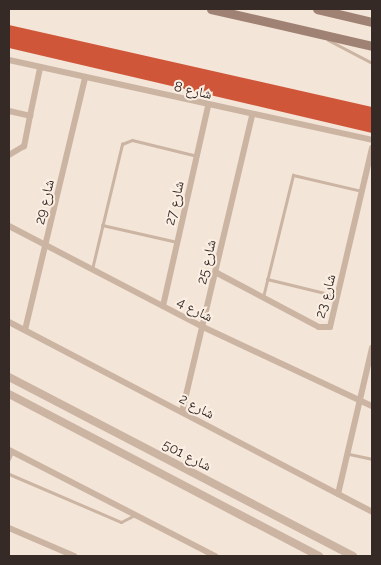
<!DOCTYPE html>
<html>
<head>
<meta charset="utf-8">
<style>
	body { margin:0 }
	#map { position:relative; width:381px; height:565px; overflow:hidden; background:#f3e5d8; font-family:Raleway,"Noto Naskh Arabic",sans-serif }
	div>[style] { position:absolute }
	.building>* { inset:0; background:#d05639 }
	.service>* { height:3px; margin:-1.5px; padding:0 1.5px; transform-origin:1.5px; border-radius:1.5px; background:#ccb4a3 }
	.minor>* { height:6px; margin:-3px; padding:0 3px; transform-origin:3px; border-radius:3px; background:#ccb4a3 }
	.tertiary>* { height:8px; margin:-4px; padding:0 4px; transform-origin:4px; border-radius:4px; background:#ccb4a3 }
	.secondary>* { height:9px; margin:-4.5px; padding:0 4.5px; transform-origin:4.5px; border-radius:4.5px; background:#a08274 }
	span { translate:-50% -50%; white-space:nowrap; text-align:center; line-height:1.15; -webkit-text-stroke:4px #fbefe4; paint-order:stroke }
	.street-label { font-size:14px; color:#362a26 }
	.frame { position:absolute; inset:0; border:10px solid #362a26; pointer-events:none }
</style>
</head>
<body>
<div id="map">
	<div class="building">
		<div style="clip-path:polygon(9px 25px,372px 107px,372px 133px,9px 48px)"></div>
	</div>
	<div class="service">
		<div style="left:328px;top:40px;width:50px;rotate:27.6deg"></div>
		<div style="left:102px;top:225px;width:77px;rotate:12.8deg"></div>
		<div style="left:92px;top:269px;width:129px;rotate:-76.5deg"></div>
		<div style="left:122px;top:144px;width:11px;rotate:-22deg"></div>
		<div style="left:132px;top:140px;width:67px;rotate:13.8deg"></div>
		<div style="left:267px;top:279px;width:72px;rotate:13.7deg"></div>
		<div style="left:263px;top:297px;width:126px;rotate:-76.2deg"></div>
		<div style="left:293px;top:175px;width:71px;rotate:13.1deg"></div>
		<div style="left:349px;top:454px;width:24px;rotate:12deg"></div>
		<div style="left:9px;top:459px;width:8px;rotate:-67deg"></div>
		<div style="left:9px;top:474px;width:122px;rotate:23.2deg"></div>
		<div style="left:121px;top:522px;width:16px;rotate:-27deg"></div>
	</div>
	<div class="minor">
		<div style="left:9px;top:60px;width:372px;rotate:12.4deg"></div>
		<div style="left:9px;top:111px;width:22px;rotate:13deg"></div>
		<div style="left:30px;top:116px;width:31px;rotate:101deg"></div>
		<div style="left:24px;top:146px;width:17px;rotate:149deg"></div>
		<div style="left:30px;top:116px;width:49px;rotate:-78.2deg"></div>
		<div style="left:9px;top:226px;width:219px;rotate:27.5deg"></div>
		<div style="left:203px;top:327px;width:187px;rotate:25.1deg"></div>
		<div style="left:217px;top:273px;width:115px;rotate:27.9deg"></div>
		<div style="left:319px;top:327px;width:11px"></div>
		<div style="left:330px;top:327px;width:184px;rotate:-76.8deg"></div>
		<div style="left:163px;top:306px;width:205px;rotate:-77.3deg"></div>
		<div style="left:9px;top:322px;width:410px;rotate:27.6deg"></div>
		<div style="left:25px;top:330px;width:259px;rotate:-76.6deg"></div>
		<div style="left:182px;top:412px;width:303px;rotate:-76.7deg"></div>
		<div style="left:9px;top:450px;width:232px;rotate:27.2deg"></div>
		<div style="left:338px;top:494px;width:150px;rotate:-76.9deg"></div>
		<div style="left:9px;top:528px;width:71px;rotate:23.3deg"></div>
	</div>
	<div class="tertiary">
		<div style="left:9px;top:377px;width:388px;rotate:27.5deg"></div>
		<div style="left:9px;top:394px;width:350px;rotate:27.6deg"></div>
	</div>
	<div class="secondary">
		<div style="left:211px;top:9px;width:165px;rotate:12.9deg"></div>
		<div style="left:317px;top:9px;width:57px;rotate:13.3deg"></div>
	</div>
	<div class="street-label">
		<span style="left:193px;top:90px;rotate:13deg">شارع 8</span>
		<span style="left:44px;top:202px;rotate:-77deg">شارع 29</span>
		<span style="left:174px;top:203px;rotate:-77deg">شارع 27</span>
		<span style="left:206px;top:262px;rotate:-77deg">شارع 25</span>
		<span style="left:325px;top:296px;rotate:-75deg">شارع 23</span>
		<span style="left:195px;top:309px;rotate:27deg">شارع 4</span>
		<span style="left:197px;top:406px;rotate:28deg">شارع 2</span>
		<span style="left:187px;top:455px;rotate:27deg">شارع 501</span>
	</div>
	<div class="frame"></div>
</div>
</body>
</html>
